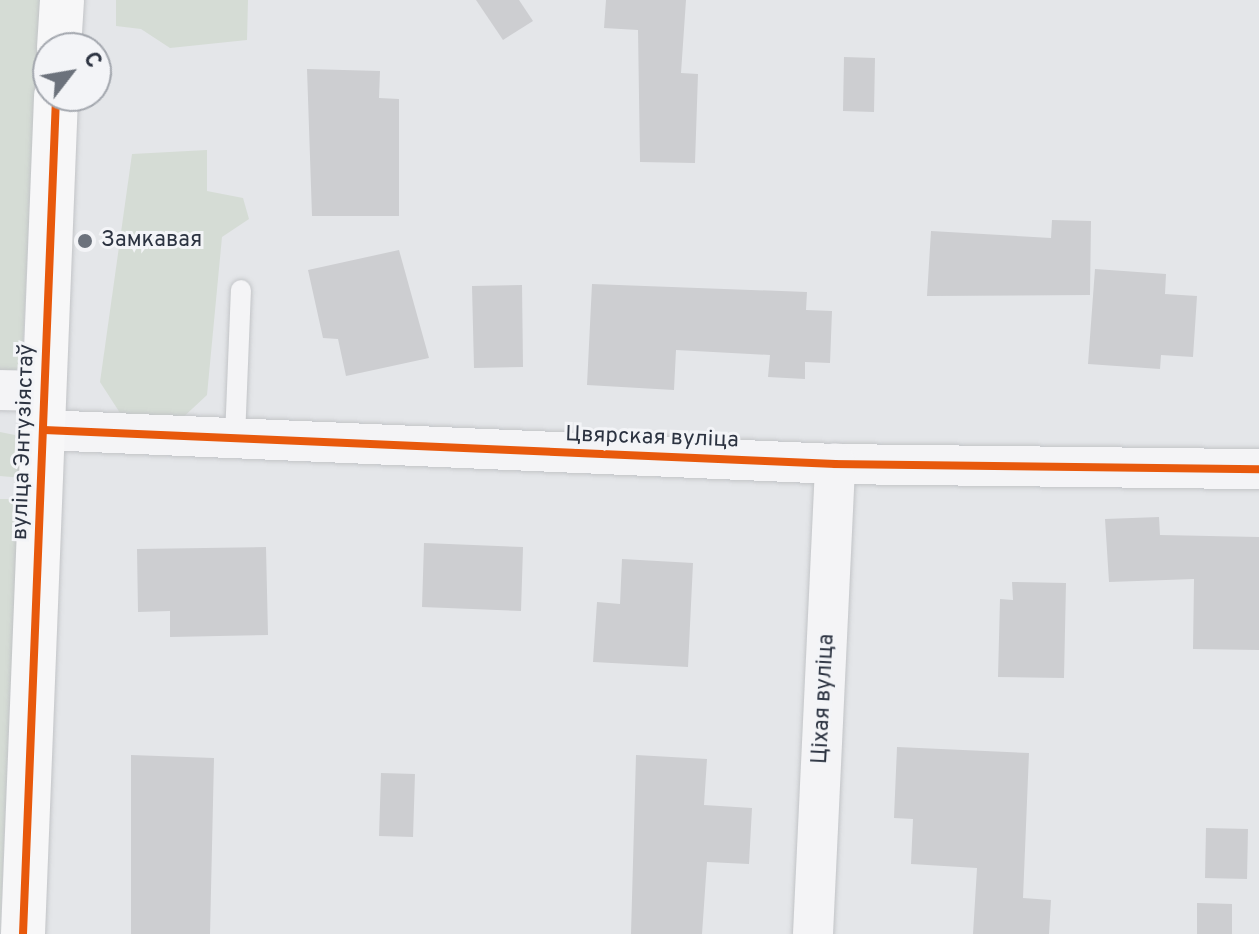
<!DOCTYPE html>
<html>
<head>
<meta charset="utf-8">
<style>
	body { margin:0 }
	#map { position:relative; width:1259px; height:934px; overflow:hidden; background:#e4e6e9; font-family:Overpass,sans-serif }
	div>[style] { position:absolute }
	.green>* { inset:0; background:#d5dcd5 }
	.building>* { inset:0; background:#cdced1 }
	.roads { filter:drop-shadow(0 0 2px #c2c4c7) drop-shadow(0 0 2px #c2c4c7) }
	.lane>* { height:20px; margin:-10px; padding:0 10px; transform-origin:10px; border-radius:10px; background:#f4f4f6 }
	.street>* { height:40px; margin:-20px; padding:0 20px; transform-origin:20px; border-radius:20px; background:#f4f4f6 }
	.secondary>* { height:44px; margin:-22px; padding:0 22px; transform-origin:22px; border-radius:22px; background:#f7f7f8 }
	.cycleway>* { height:8px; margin:-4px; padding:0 4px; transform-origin:4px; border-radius:4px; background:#e8590c }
	.dots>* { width:22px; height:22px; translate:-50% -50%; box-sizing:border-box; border:4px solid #f3f4f7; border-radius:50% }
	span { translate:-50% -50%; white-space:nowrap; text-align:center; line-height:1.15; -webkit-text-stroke:6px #f3f4f7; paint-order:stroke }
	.poi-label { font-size:22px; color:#2c3341 }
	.left { translate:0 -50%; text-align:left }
	.street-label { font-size:22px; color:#2c3341 }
	.north { position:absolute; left:32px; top:32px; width:80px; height:80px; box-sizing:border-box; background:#f3f4f7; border:2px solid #a3a7ae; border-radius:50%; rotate:59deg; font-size:22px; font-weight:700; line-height:32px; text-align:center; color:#2c3341 }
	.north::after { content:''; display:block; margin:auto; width:28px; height:36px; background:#6c727c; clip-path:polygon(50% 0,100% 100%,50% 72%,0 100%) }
</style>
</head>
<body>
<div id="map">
	<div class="green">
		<div style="clip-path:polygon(0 0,40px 0,22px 366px,0 379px)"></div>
		<div style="clip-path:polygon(116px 0,248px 0,247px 40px,170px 48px,141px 29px,116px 26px)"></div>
		<div style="clip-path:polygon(207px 150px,207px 191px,243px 198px,249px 219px,222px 237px,207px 395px,178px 422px,120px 413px,100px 382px,132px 154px)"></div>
		<div style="clip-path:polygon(0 432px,15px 435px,25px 449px,23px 478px,0 476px)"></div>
		<div style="clip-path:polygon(0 499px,19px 499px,0 934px)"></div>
	</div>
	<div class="building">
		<div style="clip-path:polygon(476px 0,519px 0,533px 21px,503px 40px)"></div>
		<div style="clip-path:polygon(606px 0,686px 0,681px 73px,698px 74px,695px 163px,640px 162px,638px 30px,604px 28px)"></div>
		<div style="clip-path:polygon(844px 57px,875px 58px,874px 112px,843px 111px)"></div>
		<div style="clip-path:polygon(307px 69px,380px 71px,379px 98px,399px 99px,399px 216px,312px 216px)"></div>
		<div style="clip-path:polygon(1052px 220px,1091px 221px,1090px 295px,927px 296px,931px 231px,1051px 238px)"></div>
		<div style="clip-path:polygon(399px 250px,429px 358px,346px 376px,338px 339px,323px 338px,308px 270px)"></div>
		<div style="clip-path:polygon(1095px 269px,1166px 274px,1165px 294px,1197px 296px,1193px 357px,1161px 355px,1160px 369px,1088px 364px)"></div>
		<div style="clip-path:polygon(592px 284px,807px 292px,806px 310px,832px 311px,830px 363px,805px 362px,805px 379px,768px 377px,770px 355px,676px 350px,674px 390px,587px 385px)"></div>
		<div style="clip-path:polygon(522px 285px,523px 367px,474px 368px,472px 286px)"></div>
		<div style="clip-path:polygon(1159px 517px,1160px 535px,1259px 537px,1259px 650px,1193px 649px,1194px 579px,1109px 582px,1105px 519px)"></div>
		<div style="clip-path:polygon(424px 543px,523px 547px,521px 611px,422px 607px)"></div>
		<div style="clip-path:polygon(266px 547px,268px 635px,170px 637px,170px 611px,138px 612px,137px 549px)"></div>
		<div style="clip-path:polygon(622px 559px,693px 563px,688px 667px,593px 662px,597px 602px,620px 604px)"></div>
		<div style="clip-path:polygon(1012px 582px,1066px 583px,1064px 678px,998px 677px,1000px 599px,1013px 600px)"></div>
		<div style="clip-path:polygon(897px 747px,1029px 753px,1023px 898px,1051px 900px,1049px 934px,973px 934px,977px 868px,911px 864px,913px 819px,894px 818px)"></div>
		<div style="clip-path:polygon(131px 755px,214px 758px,210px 934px,131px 934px)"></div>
		<div style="clip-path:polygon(636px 755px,707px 759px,704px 805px,752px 808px,749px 864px,707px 862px,702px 934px,631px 934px)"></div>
		<div style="clip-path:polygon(381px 773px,415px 774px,413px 837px,379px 836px)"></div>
		<div style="clip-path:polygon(1206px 828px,1248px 829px,1247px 879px,1205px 878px)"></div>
		<div style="clip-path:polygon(1197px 903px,1232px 904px,1232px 934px,1197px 934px)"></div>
	</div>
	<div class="roads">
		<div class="lane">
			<div style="left:235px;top:438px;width:148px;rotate:-87.7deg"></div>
		</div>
		<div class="street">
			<div style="left:0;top:390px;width:44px;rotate:1.3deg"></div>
			<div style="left:44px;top:430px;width:792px;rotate:2.46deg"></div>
			<div style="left:835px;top:464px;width:424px;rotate:0.7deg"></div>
			<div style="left:813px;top:934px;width:471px;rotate:-87.3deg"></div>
		</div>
		<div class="secondary">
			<div style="left:59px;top:48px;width:48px;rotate:-86.4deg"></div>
			<div style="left:23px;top:934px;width:839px;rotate:-87.74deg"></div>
		</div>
	</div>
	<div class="cycleway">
		<div style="left:44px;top:430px;width:792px;rotate:2.46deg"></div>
		<div style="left:835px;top:464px;width:424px;rotate:0.7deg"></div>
		<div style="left:23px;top:934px;width:839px;rotate:-87.74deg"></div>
	</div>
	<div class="dots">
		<div style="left:85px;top:241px;background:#6c727c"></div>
	</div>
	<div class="poi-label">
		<span class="left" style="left:101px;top:241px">Замкавая</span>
	</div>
	<div class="street-label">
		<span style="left:652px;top:438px;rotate:2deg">Цвярская вуліца</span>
		<span style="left:24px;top:442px;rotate:-88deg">вуліца Энтузіястаў</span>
		<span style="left:824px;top:699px;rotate:-87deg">Ціхая вуліца</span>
	</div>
	<div class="north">С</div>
</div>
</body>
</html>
